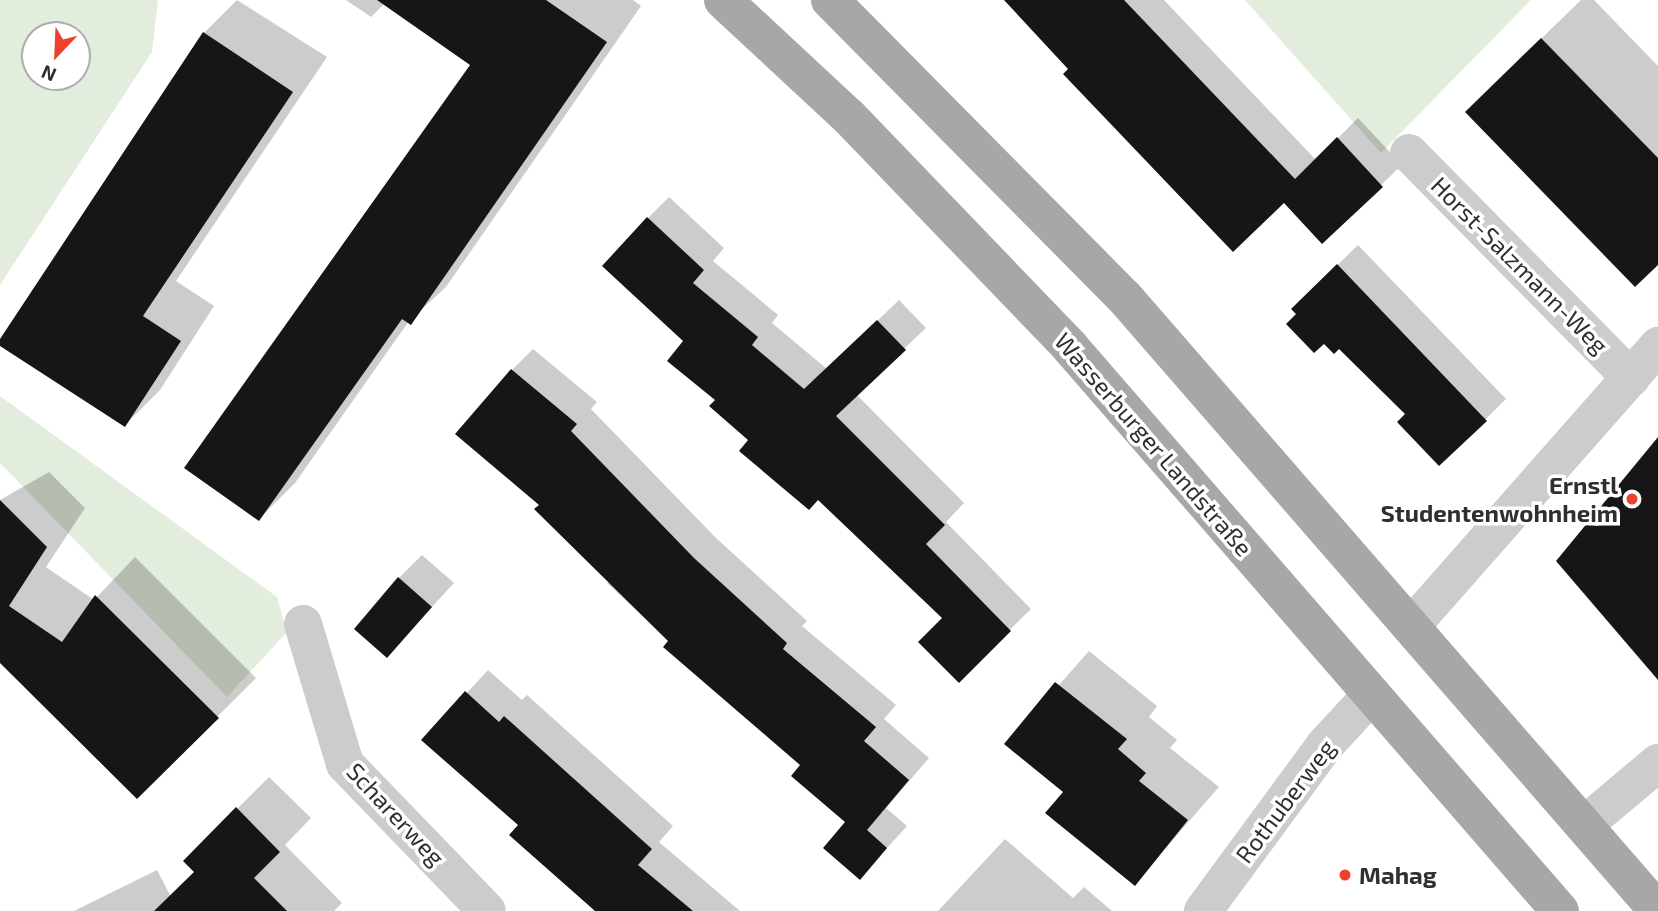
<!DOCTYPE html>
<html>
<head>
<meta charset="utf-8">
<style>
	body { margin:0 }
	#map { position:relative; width:1658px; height:911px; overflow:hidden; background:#fff; font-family:"Exo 2",sans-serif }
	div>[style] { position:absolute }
	.green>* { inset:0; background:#e2eddd }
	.shadow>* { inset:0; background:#0003 }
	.building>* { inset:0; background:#161616 }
	.minor>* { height:38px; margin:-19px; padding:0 19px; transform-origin:19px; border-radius:19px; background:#ccc }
	.major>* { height:38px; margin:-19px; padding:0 19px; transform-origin:19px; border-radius:19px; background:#a7a7a7 }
	.dots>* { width:19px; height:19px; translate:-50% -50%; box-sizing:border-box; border:4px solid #fff; border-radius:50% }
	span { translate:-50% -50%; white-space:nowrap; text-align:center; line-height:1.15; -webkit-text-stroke:7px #fff; paint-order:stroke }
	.street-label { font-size:24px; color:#2f2f2f }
	.poi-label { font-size:24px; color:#2f2f2f; font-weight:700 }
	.right { translate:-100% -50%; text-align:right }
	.left { translate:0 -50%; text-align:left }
	.north { position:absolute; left:21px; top:21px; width:70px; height:70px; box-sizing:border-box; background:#fff; border:2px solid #acacac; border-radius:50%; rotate:203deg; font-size:19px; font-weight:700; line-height:28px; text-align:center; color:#2f2f2f }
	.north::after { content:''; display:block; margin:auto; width:24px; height:32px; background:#ec422b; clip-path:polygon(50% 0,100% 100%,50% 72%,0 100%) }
</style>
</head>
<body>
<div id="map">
	<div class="green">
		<div style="clip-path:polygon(evenodd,0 0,158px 0,152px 52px,0 285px,0 0,35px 35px,77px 35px,77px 77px,35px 77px,35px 35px)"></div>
		<div style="clip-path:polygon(1245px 0,1531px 0,1381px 153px)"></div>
		<div style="clip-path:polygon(0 396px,277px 597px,287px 632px,227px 697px,0 463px)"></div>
	</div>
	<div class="shadow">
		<div style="clip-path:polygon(237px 0,327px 57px,176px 281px,214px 306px,160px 390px,125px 425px,0 342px,204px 33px)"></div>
		<div style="clip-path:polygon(346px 0,633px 0,641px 6px,446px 287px,409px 321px,295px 483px,259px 519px,473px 65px,385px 3px,371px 17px)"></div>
		<div style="clip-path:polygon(1004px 0,1164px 0,1316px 160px,1358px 118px,1402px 165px,1322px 241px,1284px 201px,1071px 69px)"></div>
		<div style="clip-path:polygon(1581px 0,1594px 0,1658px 66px,1658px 262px,1513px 66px)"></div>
		<div style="clip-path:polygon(669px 197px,724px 248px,713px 261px,778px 315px,772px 323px,827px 369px,899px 300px,926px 328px,856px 394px,964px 503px,946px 522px,1031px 609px,959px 680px,945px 618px,819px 498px,750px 440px,717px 399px,685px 341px,648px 218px)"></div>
		<div style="clip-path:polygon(1358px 245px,1506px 399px,1485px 420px,1408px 414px,1339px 346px,1298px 314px,1313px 289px)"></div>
		<div style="clip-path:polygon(533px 349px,597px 402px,591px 409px,715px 537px,807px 621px,802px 626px,896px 705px,884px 719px,929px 758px,886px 808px,907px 826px,860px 878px,847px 822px,802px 765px,607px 583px,610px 580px,541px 505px,512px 370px)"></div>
		<div style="clip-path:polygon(49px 472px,85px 508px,46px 567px,94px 600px,135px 557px,256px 678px,137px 797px,0 661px,0 500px)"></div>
		<div style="clip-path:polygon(422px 555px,454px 583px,387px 656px,399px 578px)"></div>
		<div style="clip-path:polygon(1089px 651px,1157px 706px,1149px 717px,1177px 740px,1170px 748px,1219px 787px,1135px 883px,1065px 791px,1007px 744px)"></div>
		<div style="clip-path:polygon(488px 670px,522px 700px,527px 695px,673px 826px,659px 842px,740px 911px,597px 911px,520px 824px,424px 739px)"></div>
		<div style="clip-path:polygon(269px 777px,311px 818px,285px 845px,342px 903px,334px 911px,74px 911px,157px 870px,171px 897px,196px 872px,185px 861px)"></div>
		<div style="clip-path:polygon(1005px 839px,1073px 898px,1084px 887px,1112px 911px,938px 911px)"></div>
	</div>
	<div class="building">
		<div style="clip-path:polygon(377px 0,546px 0,607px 42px,411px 325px,402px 319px,259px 521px,184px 468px,470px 65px)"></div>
		<div style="clip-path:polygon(1004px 0,1124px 0,1295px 179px,1337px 137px,1383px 187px,1322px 244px,1284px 203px,1233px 252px,1063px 74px,1068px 69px)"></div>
		<div style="clip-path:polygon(203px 32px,293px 92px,143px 316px,181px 341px,125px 427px,0 346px,0 339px)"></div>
		<div style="clip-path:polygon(1541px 38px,1658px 158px,1658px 265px,1635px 287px,1465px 112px)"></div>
		<div style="clip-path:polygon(647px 217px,704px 270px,693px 283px,758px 337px,752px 345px,804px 389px,877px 320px,906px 350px,836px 416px,945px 525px,926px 544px,1011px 631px,959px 683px,918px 642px,942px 618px,818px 500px,809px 510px,739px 451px,748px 440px,709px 406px,715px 400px,667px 361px,683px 341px,602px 266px)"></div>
		<div style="clip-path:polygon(1337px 264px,1487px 421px,1439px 466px,1397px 422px,1405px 414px,1339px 349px,1334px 354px,1324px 344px,1314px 353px,1286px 324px,1296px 314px,1291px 309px)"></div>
		<div style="clip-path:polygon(511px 369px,577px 424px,571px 431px,694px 558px,787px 643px,783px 649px,876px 727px,864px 741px,909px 780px,867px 830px,887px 848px,860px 880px,823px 848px,845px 822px,791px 776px,800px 765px,663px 647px,668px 641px,534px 509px,539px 505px,455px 434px)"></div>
		<div style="clip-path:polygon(1658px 437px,1658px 680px,1556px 561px)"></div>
		<div style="clip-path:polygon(0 500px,47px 547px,9px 606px,62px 642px,95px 595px,219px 718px,137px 799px,0 663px)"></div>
		<div style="clip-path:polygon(398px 577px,432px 607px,387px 658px,354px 629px)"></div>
		<div style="clip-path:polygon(1055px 682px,1127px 739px,1118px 749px,1146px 773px,1139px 781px,1188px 820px,1135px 886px,1045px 813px,1063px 792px,1004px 744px)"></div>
		<div style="clip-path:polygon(465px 691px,499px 722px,504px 716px,652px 849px,638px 865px,693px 911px,595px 911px,509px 835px,518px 825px,421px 740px)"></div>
		<div style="clip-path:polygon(236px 807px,280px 852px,254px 878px,287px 911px,154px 911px,194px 872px,183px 861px)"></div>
	</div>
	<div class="minor">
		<div style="left:1409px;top:153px;width:316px;rotate:45.4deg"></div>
		<div style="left:303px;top:624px;width:146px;rotate:73.3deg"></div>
		<div style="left:345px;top:764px;width:204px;rotate:46deg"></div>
		<div style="left:1413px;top:624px;width:371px;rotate:-48.6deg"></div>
		<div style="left:1584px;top:825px;width:97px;rotate:-40deg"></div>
		<div style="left:1203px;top:911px;width:206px;rotate:-53.7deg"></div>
		<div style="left:1325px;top:745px;width:69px;rotate:-47.3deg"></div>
	</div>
	<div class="major">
		<div style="left:723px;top:0;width:172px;rotate:42.9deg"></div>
		<div style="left:849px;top:117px;width:319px;rotate:46.1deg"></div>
		<div style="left:1070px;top:347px;width:747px;rotate:49.02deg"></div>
		<div style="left:830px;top:0;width:419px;rotate:45.3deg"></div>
		<div style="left:1125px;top:298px;width:812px;rotate:48.99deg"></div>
	</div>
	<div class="dots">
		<div style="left:1632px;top:499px;background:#ec422b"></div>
		<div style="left:1345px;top:875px;background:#ec422b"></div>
	</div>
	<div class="street-label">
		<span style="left:1520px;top:265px;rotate:45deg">Horst-Salzmann-Weg</span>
		<span style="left:1154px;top:444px;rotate:49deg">Wasserburger Landstraße</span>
		<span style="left:1285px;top:801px;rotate:-53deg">Rothuberweg</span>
		<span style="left:396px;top:814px;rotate:47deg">Scharerweg</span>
	</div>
	<div class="poi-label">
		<span class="right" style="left:1618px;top:499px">Ernstl<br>Studentenwohnheim</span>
		<span class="left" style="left:1359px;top:875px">Mahag</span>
	</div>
	<div class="north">N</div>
</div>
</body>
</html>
